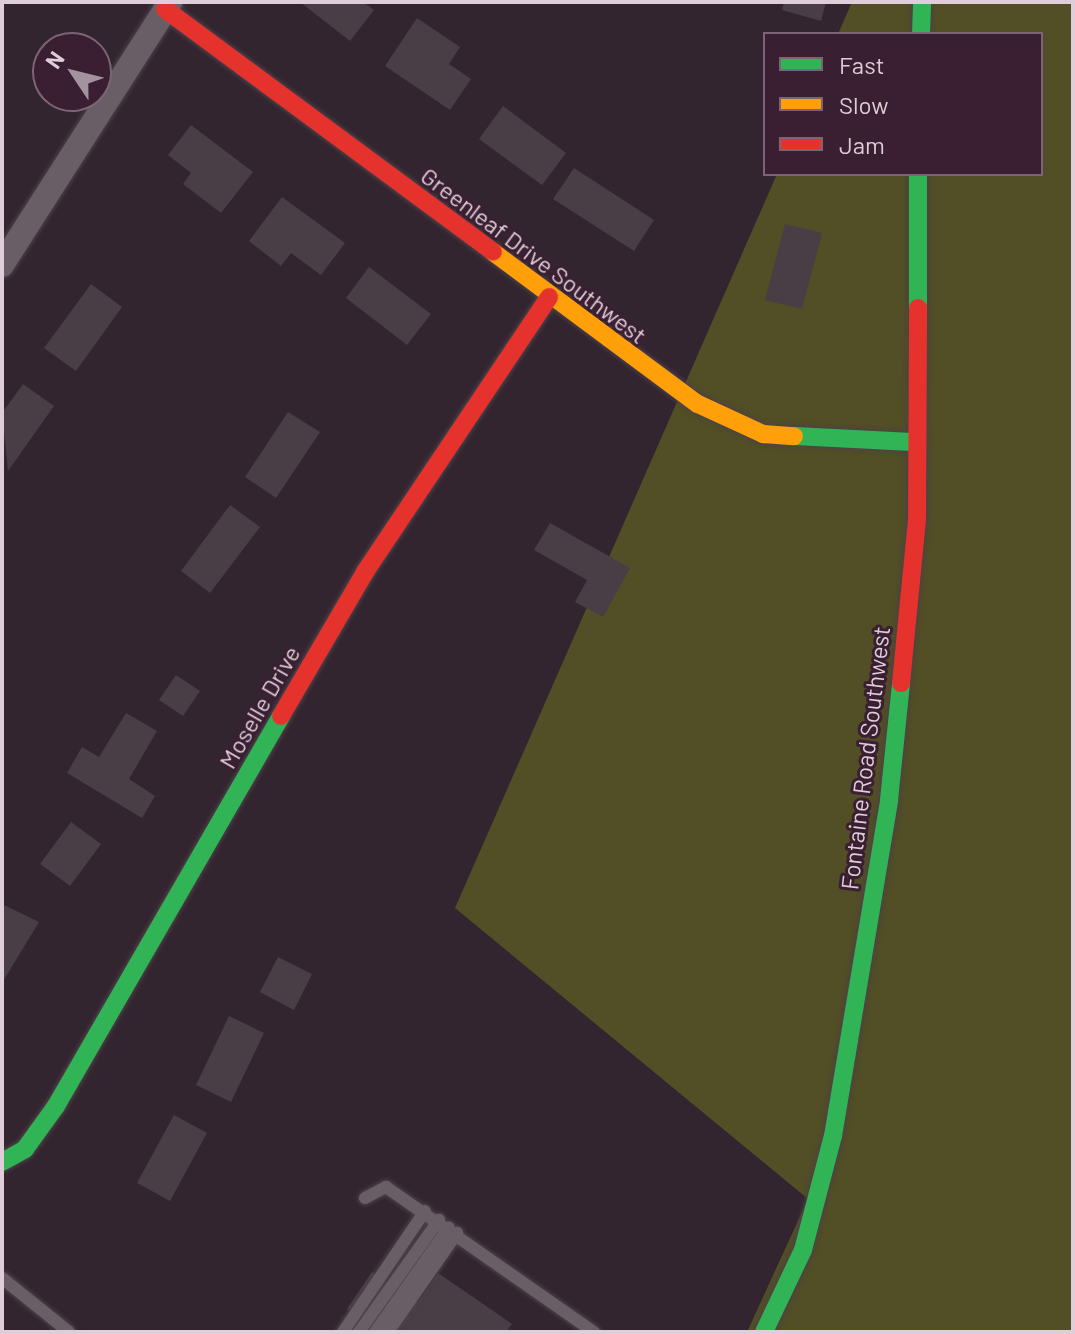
<!DOCTYPE html>
<html>
<head>
<meta charset="utf-8">
<style>
	body { margin:0 }
	#map { position:relative; width:1075px; height:1334px; overflow:hidden; background:#33252f; font-family:Barlow,sans-serif }
	div>[style] { position:absolute }
	.green>* { inset:0; background:#524e25 }
	.building>* { inset:0; background:#493d46 }
	.roads { filter:drop-shadow(0 0 2px #4d4149) drop-shadow(0 0 2px #4d4149) }
	.lane>* { height:12px; margin:-6px; padding:0 6px; transform-origin:6px; border-radius:6px; background:#6a5e66 }
	.street>* { height:24px; margin:-12px; padding:0 12px; transform-origin:12px; border-radius:12px; background:#6a5e66 }
	.fast>* { height:18px; margin:-9px; padding:0 9px; transform-origin:9px; border-radius:9px; background:#30b455 }
	.slow>* { height:18px; margin:-9px; padding:0 9px; transform-origin:9px; border-radius:9px; background:#ff9f0a }
	.jam>* { height:18px; margin:-9px; padding:0 9px; transform-origin:9px; border-radius:9px; background:#e5322d }
	span { translate:-50% -50%; white-space:nowrap; text-align:center; line-height:1.15; -webkit-text-stroke:6px #391f31; paint-order:stroke }
	.street-label { font-size:24px; color:#dfced9 }
	.frame { position:absolute; inset:0; border:4px solid #dfced9; pointer-events:none }
	.legend { position:absolute; left:763px; top:32px; width:280px; height:144px; box-sizing:border-box; background:#391f31; border:2px solid #7b6574; margin:0; padding:10px 14px; list-style:none; font-size:24px; color:#dfced9 }
	.legend li { display:flex; align-items:center; gap:16px; height:40px }
	.legend b { width:40px; border:2px solid #7b6574 }
	.north { position:absolute; left:32px; top:32px; width:80px; height:80px; box-sizing:border-box; background:#391f31; border:2px solid #7b6574; border-radius:50%; rotate:305deg; font-size:22px; font-weight:700; line-height:32px; text-align:center; color:#dfced9 }
	.north::after { content:''; display:block; margin:auto; width:28px; height:36px; background:#a3939e; clip-path:polygon(50% 0,100% 100%,50% 72%,0 100%) }
</style>
</head>
<body>
<div id="map">
	<div class="green">
		<div style="clip-path:polygon(852px 2px,1073px 2px,1073px 1332px,747px 1332px,808px 1199px,455px 908px,777px 174px,1041px 174px,1041px 34px,838px 34px)"></div>
	</div>
	<div class="building">
		<div style="clip-path:polygon(300px 2px,363px 2px,374px 10px,350px 41px)"></div>
		<div style="clip-path:polygon(784px 2px,826px 2px,821px 21px,782px 10px)"></div>
		<div style="clip-path:polygon(417px 18px,460px 47px,449px 64px,471px 79px,450px 110px,385px 66px)"></div>
		<div style="clip-path:polygon(503px 106px,566px 153px,542px 185px,479px 139px)"></div>
		<div style="clip-path:polygon(191px 125px,253px 172px,221px 213px,183px 184px,191px 173px,168px 155px)"></div>
		<div style="clip-path:polygon(574px 168px,654px 220px,634px 251px,553px 199px)"></div>
		<div style="clip-path:polygon(282px 197px,345px 243px,321px 275px,291px 253px,281px 266px,249px 241px)"></div>
		<div style="clip-path:polygon(785px 224px,822px 233px,802px 309px,765px 300px)"></div>
		<div style="clip-path:polygon(369px 267px,431px 314px,407px 345px,346px 298px)"></div>
		<div style="clip-path:polygon(91px 284px,122px 307px,76px 371px,44px 348px)"></div>
		<div style="clip-path:polygon(23px 384px,54px 406px,8px 471px,2px 413px)"></div>
		<div style="clip-path:polygon(288px 412px,320px 432px,276px 498px,245px 477px)"></div>
		<div style="clip-path:polygon(230px 505px,260px 527px,210px 593px,181px 571px)"></div>
		<div style="clip-path:polygon(550px 523px,630px 568px,603px 617px,575px 602px,587px 580px,534px 550px)"></div>
		<div style="clip-path:polygon(176px 675px,200px 691px,183px 716px,159px 700px)"></div>
		<div style="clip-path:polygon(126px 713px,157px 731px,129px 779px,155px 796px,142px 818px,67px 773px,82px 747px,99px 757px)"></div>
		<div style="clip-path:polygon(71px 822px,101px 844px,70px 886px,40px 864px)"></div>
		<div style="clip-path:polygon(2px 904px,39px 922px,2px 983px)"></div>
		<div style="clip-path:polygon(278px 957px,312px 974px,294px 1010px,260px 992px)"></div>
		<div style="clip-path:polygon(229px 1016px,264px 1033px,231px 1102px,196px 1085px)"></div>
		<div style="clip-path:polygon(174px 1115px,207px 1133px,170px 1201px,137px 1183px)"></div>
		<div style="clip-path:polygon(372px 1272px,417px 1303px,438px 1273px,512px 1324px,506px 1332px,381px 1332px,347px 1309px)"></div>
	</div>
	<div class="roads">
		<div class="lane">
			<div style="left:365px;top:1198px;width:24px;rotate:-28deg"></div>
			<div style="left:386px;top:1187px;width:254px;rotate:34.9deg"></div>
			<div style="left:2px;top:1278px;width:86px;rotate:38.9deg"></div>
			<div style="left:343px;top:1332px;width:146px;rotate:-55.9deg"></div>
			<div style="left:359px;top:1332px;width:138px;rotate:-54.5deg"></div>
			<div style="left:375px;top:1332px;width:128px;rotate:-54.8deg"></div>
			<div style="left:388px;top:1332px;width:121px;rotate:-55.1deg"></div>
		</div>
		<div class="street">
			<div style="left:2px;top:265px;width:312px;rotate:-57.4deg"></div>
		</div>
		<div class="fast">
			<div style="left:921px;top:34px;width:32px;rotate:-88deg"></div>
			<div style="left:918px;top:308px;width:134px;rotate:-90deg"></div>
			<div style="left:794px;top:436px;width:119px;rotate:2.9deg"></div>
			<div style="left:2px;top:1162px;width:26px;rotate:-29deg"></div>
			<div style="left:25px;top:1149px;width:53px;rotate:-54.2deg"></div>
			<div style="left:56px;top:1106px;width:450px;rotate:-60deg"></div>
			<div style="left:764px;top:1332px;width:91px;rotate:-64.6deg"></div>
			<div style="left:803px;top:1250px;width:118px;rotate:-75.3deg"></div>
			<div style="left:833px;top:1136px;width:341px;rotate:-80.5deg"></div>
			<div style="left:889px;top:800px;width:118px;rotate:-84.1deg"></div>
		</div>
		<div class="slow">
			<div style="left:493px;top:252px;width:255px;rotate:36.6deg"></div>
			<div style="left:698px;top:404px;width:72px;rotate:24.8deg"></div>
			<div style="left:763px;top:434px;width:31px;rotate:4deg"></div>
		</div>
		<div class="jam">
			<div style="left:165px;top:9px;width:408px;rotate:36.5deg"></div>
			<div style="left:901px;top:683px;width:164px;rotate:-84.4deg"></div>
			<div style="left:917px;top:520px;width:212px;rotate:-89.7deg"></div>
			<div style="left:281px;top:716px;width:167px;rotate:-59.7deg"></div>
			<div style="left:365px;top:572px;width:331px;rotate:-56.2deg"></div>
		</div>
	</div>
	<div class="street-label">
		<span style="left:534px;top:255px;rotate:37deg">Greenleaf Drive Southwest</span>
		<span style="left:259px;top:707px;rotate:-60deg">Moselle Drive</span>
		<span style="left:865px;top:758px;rotate:-83deg">Fontaine Road Southwest</span>
	</div>
	<div class="frame"></div>
	<ul class="legend">
	<li><b style="height:10px;background:#30b455"></b>Fast</li>
	<li><b style="height:10px;background:#ff9f0a"></b>Slow</li>
	<li><b style="height:10px;background:#e5322d"></b>Jam</li>
	</ul>
	<div class="north">N</div>
</div>
</body>
</html>
